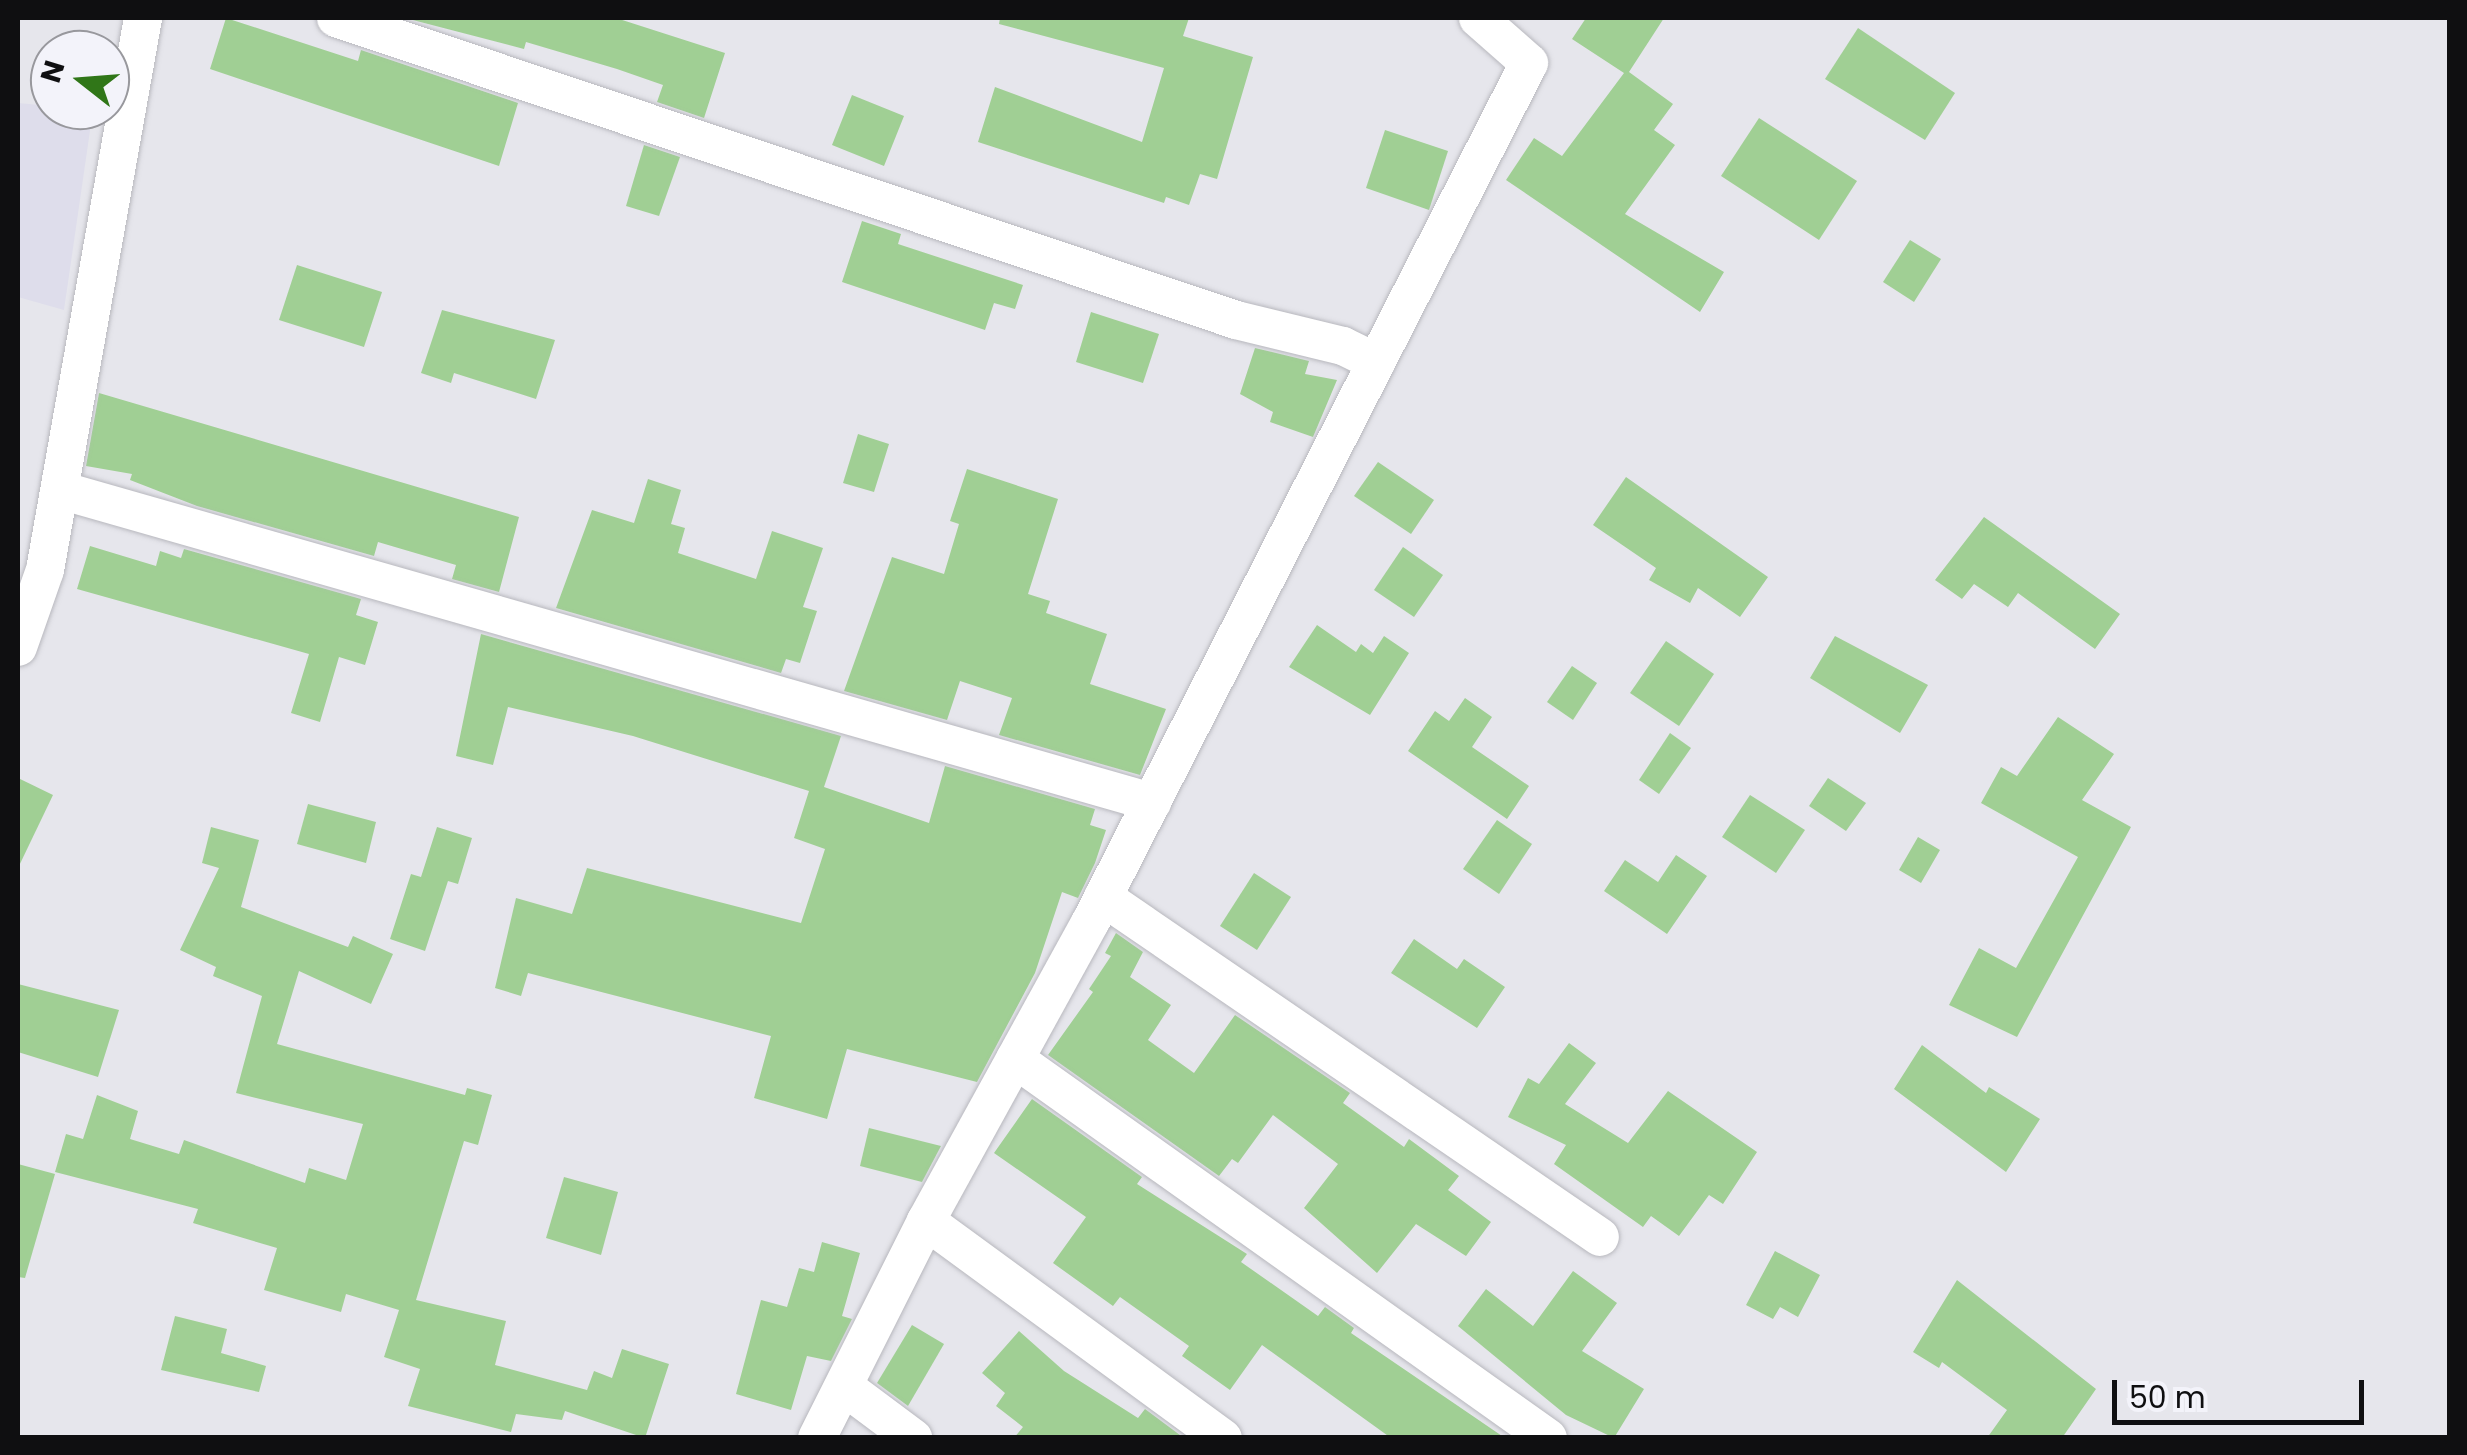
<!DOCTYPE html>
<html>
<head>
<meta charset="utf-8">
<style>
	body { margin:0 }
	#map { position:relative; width:2467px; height:1455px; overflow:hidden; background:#e6e6ec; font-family:Poppins,sans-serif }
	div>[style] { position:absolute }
	.built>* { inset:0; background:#deddeb }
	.building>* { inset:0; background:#a0cf94 }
	.roads { filter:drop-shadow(0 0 2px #b8b8be) drop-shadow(0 0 2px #b8b8be) }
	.minor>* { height:38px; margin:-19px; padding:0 19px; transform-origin:19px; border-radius:19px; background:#fff }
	span { translate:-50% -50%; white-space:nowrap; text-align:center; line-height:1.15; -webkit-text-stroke:9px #f3f3fa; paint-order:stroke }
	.frame { position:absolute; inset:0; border:20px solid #0f0f11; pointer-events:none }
	.north { position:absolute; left:30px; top:30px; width:100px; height:100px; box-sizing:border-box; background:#f3f3fa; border:2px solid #98989d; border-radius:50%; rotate:287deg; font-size:28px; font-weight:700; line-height:40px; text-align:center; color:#0f0f11 }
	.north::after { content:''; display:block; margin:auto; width:35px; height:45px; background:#307618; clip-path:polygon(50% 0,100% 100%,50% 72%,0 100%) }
	.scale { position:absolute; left:2112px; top:1380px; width:252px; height:45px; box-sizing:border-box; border:5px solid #0f0f11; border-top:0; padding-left:12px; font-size:30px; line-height:35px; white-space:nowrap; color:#0f0f11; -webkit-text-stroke:8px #f3f3fa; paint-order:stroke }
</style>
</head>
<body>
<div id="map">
	<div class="built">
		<div style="clip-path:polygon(18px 103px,93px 110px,64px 310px,18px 297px)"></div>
	</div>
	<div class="building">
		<div style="clip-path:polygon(226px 18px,358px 61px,361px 50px,518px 103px,499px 166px,210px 69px)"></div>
		<div style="clip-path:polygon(405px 18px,616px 18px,725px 53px,704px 118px,657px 102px,663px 85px,617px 69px,526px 42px,524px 49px)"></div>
		<div style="clip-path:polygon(1000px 18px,1189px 18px,1183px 36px,1253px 57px,1217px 179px,1200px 174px,1189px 205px,1166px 197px,1164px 203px,978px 142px,995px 87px,1142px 142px,1164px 68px,999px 24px)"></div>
		<div style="clip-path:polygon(1586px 18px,1664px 18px,1629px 72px,1673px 104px,1654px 130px,1675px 145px,1625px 214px,1724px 272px,1700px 312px,1506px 180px,1534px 138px,1562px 156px,1624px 73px,1572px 39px)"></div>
		<div style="clip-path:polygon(1858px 28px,1955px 93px,1925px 140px,1825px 79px)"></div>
		<div style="clip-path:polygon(852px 95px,904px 116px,884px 166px,832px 145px)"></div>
		<div style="clip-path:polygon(1759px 118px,1857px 181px,1819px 240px,1721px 176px)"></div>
		<div style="clip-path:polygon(1385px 130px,1448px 151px,1429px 210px,1366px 188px)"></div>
		<div style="clip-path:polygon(644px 145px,680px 157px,659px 216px,626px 206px)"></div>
		<div style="clip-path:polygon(862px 221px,901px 234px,898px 244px,1023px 285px,1015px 309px,994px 303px,985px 330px,842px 282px)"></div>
		<div style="clip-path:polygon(1910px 240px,1941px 259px,1914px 302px,1883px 282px)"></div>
		<div style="clip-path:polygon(297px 265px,382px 292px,364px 347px,279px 320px)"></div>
		<div style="clip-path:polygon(442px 310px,555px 340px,536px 399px,454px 373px,451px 383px,421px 373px)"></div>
		<div style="clip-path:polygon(1091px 312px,1159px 334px,1143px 383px,1076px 362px)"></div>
		<div style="clip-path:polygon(1255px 348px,1309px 361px,1305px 374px,1337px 380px,1313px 437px,1270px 422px,1273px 412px,1240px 394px)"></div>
		<div style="clip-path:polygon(99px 393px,519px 517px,499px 592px,452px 579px,456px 565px,378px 542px,374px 556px,197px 506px,130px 480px,132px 474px,86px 466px)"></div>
		<div style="clip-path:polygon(858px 434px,889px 444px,874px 492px,843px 483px)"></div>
		<div style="clip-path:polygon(1378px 462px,1434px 500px,1411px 534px,1354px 496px)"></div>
		<div style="clip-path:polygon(967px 469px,1058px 499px,1028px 594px,1050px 601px,1046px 613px,1107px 634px,1090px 684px,1166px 709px,1140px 775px,999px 735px,1012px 698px,960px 681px,947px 720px,844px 691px,892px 557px,944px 574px,959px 524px,950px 521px)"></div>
		<div style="clip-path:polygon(1626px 477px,1768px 577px,1740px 617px,1698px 588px,1690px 603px,1649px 580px,1656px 568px,1593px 525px)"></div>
		<div style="clip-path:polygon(648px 479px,681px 490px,671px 524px,685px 528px,678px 553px,756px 579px,772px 531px,823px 548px,803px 607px,817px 611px,800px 663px,786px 659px,781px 673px,556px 608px,592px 510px,634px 523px)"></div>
		<div style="clip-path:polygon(1984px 517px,2120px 614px,2095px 649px,2018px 593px,2008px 607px,1974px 584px,1962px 599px,1935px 580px)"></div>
		<div style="clip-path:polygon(90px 546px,156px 566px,160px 551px,181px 558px,184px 549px,361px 599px,356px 615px,378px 622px,365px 665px,339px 657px,320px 722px,291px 713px,309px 654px,77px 589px)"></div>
		<div style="clip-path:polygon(1403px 547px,1443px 575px,1414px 617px,1374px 590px)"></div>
		<div style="clip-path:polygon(1317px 625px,1356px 652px,1361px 644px,1373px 653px,1384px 636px,1409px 653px,1370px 715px,1289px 667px)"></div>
		<div style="clip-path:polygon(481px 634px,841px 736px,824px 787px,929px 823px,945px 766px,1095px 809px,1090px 825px,1106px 830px,1095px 863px,1078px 898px,1062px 892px,1035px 973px,977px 1082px,847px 1049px,827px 1119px,754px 1098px,771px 1036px,528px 973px,521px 996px,495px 988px,516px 898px,572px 914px,587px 868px,801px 923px,825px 849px,794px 838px,809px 791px,633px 736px,508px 707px,493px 765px,456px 756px)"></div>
		<div style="clip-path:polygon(1835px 636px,1928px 685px,1900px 733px,1810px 678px)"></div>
		<div style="clip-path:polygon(1666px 641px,1714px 674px,1679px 726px,1630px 693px)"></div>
		<div style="clip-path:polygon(1572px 666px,1597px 683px,1573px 720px,1547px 702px)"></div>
		<div style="clip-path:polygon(1465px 698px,1492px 717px,1472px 747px,1529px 786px,1507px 819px,1408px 751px,1435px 711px,1449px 721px)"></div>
		<div style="clip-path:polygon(2058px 717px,2114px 754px,2082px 800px,2131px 827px,2017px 1037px,1949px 1005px,1979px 948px,2016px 968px,2078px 857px,1981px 803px,2001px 767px,2017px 776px)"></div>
		<div style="clip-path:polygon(1670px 733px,1691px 748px,1659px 794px,1639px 780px)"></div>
		<div style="clip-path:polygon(18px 778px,53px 795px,18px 868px)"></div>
		<div style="clip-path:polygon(1828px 778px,1866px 803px,1846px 831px,1809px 806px)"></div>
		<div style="clip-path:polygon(1750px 795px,1805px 830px,1776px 873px,1722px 837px)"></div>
		<div style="clip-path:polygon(308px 804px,376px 822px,366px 863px,297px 844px)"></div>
		<div style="clip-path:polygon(1497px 820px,1532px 844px,1499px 894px,1463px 869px)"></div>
		<div style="clip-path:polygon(211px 827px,259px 840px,241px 907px,348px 947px,353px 936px,393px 954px,371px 1004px,299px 971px,277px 1044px,465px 1095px,467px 1088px,492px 1095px,478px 1145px,464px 1141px,416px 1300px,506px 1321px,495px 1365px,587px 1390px,594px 1371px,612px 1378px,622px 1349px,669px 1364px,645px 1438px,565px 1411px,562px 1420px,516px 1414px,511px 1432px,408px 1406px,420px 1369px,384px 1357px,399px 1310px,346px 1294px,341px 1312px,264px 1290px,277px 1248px,193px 1223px,198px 1209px,55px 1172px,66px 1134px,83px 1139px,97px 1095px,138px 1111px,130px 1139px,179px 1154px,184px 1140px,305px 1183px,309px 1168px,346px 1180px,363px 1124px,236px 1093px,262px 996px,213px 976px,216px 967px,180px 950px,219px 868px,202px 863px)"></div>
		<div style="clip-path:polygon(437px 827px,472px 838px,458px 884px,448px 881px,425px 951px,390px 939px,411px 874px,421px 877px)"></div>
		<div style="clip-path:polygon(1918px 837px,1940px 850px,1921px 883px,1899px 870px)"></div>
		<div style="clip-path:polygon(1676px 855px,1707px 876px,1667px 934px,1604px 891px,1625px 860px,1658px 882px)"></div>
		<div style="clip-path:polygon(1254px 873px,1291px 897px,1257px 950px,1220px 926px)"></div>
		<div style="clip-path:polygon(1116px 933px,1143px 952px,1130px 977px,1171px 1005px,1148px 1040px,1194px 1073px,1235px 1015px,1350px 1093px,1343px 1103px,1404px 1147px,1409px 1139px,1459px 1176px,1448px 1190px,1491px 1222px,1466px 1256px,1416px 1224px,1377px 1273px,1304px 1208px,1338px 1164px,1273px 1115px,1238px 1163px,1232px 1159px,1219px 1176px,1048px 1055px,1093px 992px,1089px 989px,1111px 956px,1105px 953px)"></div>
		<div style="clip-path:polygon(1414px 939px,1457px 969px,1464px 959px,1505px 987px,1477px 1028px,1391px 973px)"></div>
		<div style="clip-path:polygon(18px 984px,119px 1010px,98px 1077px,18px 1052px)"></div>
		<div style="clip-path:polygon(1569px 1043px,1596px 1063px,1565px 1104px,1628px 1143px,1668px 1091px,1757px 1152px,1723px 1204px,1709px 1195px,1679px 1236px,1651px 1216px,1643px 1227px,1554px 1164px,1566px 1145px,1508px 1117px,1528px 1078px,1539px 1084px)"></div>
		<div style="clip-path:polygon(1922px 1045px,1986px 1093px,1989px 1087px,2040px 1119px,2006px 1172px,1894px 1089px)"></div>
		<div style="clip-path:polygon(1032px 1099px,1142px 1177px,1137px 1184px,1247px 1254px,1241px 1262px,1318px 1316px,1325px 1307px,1354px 1328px,1351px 1333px,1505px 1438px,1391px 1438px,1262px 1345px,1230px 1390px,1182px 1356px,1189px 1346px,1120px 1297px,1113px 1306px,1053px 1263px,1086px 1217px,994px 1153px)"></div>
		<div style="clip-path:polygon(869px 1128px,941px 1146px,922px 1182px,860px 1166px)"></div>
		<div style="clip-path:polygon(18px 1164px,55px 1174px,25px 1278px,18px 1277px)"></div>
		<div style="clip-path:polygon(564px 1177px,618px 1192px,601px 1255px,546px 1238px)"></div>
		<div style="clip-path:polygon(822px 1242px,860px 1253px,842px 1316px,852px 1319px,831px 1361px,807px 1356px,791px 1410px,736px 1394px,761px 1300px,787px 1307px,799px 1268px,814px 1272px)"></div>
		<div style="clip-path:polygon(1775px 1251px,1820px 1275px,1798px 1317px,1780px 1307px,1773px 1319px,1746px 1305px)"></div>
		<div style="clip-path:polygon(1573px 1271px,1617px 1303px,1582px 1351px,1644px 1389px,1614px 1438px,1566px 1415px,1458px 1326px,1486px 1289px,1533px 1326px)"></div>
		<div style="clip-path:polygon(1957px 1280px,2096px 1389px,2062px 1438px,1987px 1438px,2007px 1410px,1942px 1362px,1939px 1368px,1913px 1352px)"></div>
		<div style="clip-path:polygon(175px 1316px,227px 1329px,221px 1353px,266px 1366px,259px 1392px,161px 1370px)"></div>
		<div style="clip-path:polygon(912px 1325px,944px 1344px,908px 1406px,877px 1383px)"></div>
		<div style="clip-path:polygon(1019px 1331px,1064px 1371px,1138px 1418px,1145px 1409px,1184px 1438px,1014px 1438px,1023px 1427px,996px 1406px,1005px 1393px,982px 1373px)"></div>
	</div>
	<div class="roads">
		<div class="minor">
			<div style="left:336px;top:18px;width:949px;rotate:18.55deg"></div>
			<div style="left:1236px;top:320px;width:110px;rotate:13.7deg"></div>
			<div style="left:1343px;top:346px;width:37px;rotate:26deg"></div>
			<div style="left:60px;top:490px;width:1136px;rotate:15.95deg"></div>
			<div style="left:18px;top:647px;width:82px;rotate:-70.7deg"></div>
			<div style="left:45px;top:570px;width:561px;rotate:-79.93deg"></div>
			<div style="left:1103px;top:897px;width:602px;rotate:34.38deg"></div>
			<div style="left:1015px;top:1059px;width:654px;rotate:35.42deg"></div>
			<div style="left:926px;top:1221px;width:368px;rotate:36.2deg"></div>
			<div style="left:846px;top:1388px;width:84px;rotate:36.7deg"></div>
			<div style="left:817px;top:1438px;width:243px;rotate:-63.3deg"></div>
			<div style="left:926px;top:1221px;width:342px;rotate:-61.2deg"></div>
			<div style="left:1091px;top:921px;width:963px;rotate:-62.96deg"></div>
			<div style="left:1529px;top:63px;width:68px;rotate:-138.6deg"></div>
		</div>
	</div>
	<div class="frame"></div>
	<div class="north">N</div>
	<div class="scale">50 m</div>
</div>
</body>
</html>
